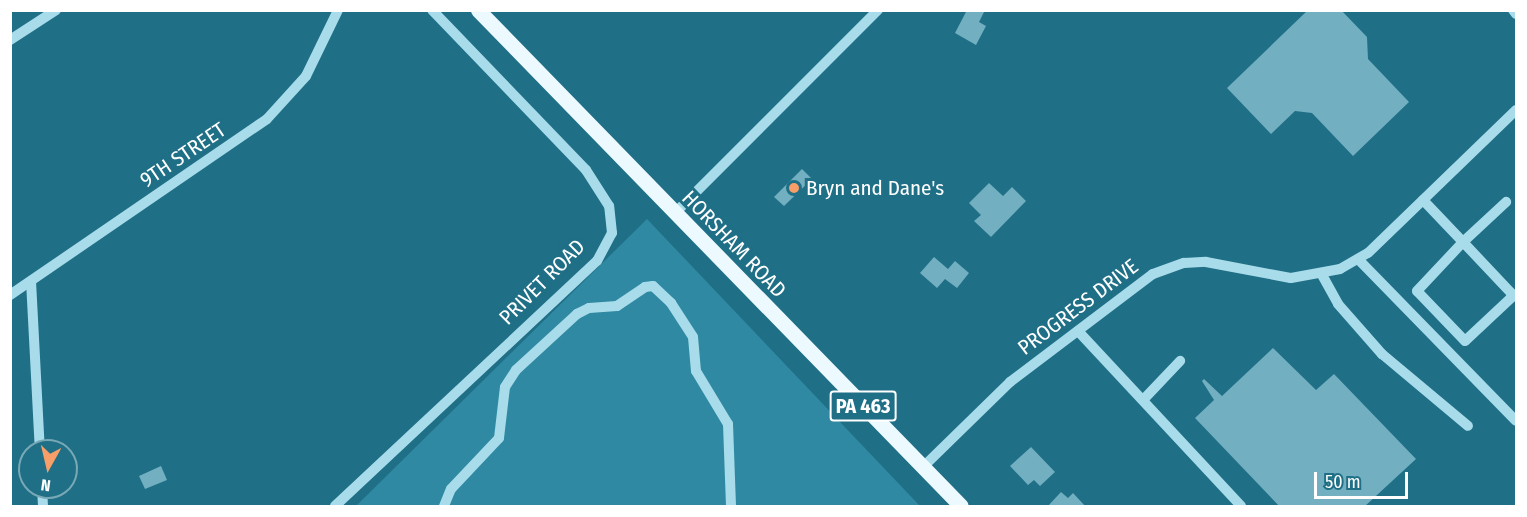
<!DOCTYPE html>
<html>
<head>
<meta charset="utf-8">
<style>
	body { margin:0 }
	#map { position:relative; width:1527px; height:517px; overflow:hidden; background:#1f6f86; font-family:"Fira Sans Condensed",sans-serif }
	div>[style] { position:absolute }
	.green>* { inset:0; background:#3089a2 }
	.building>* { inset:0; background:#72afc0 }
	.minor>* { height:10px; margin:-5px; padding:0 5px; transform-origin:5px; border-radius:5px; background:#a8dcea }
	.major>* { height:15px; margin:-7.5px; padding:0 7.5px; transform-origin:7.5px; border-radius:7.5px; background:#ecf9fe }
	.dots>* { width:16px; height:16px; translate:-50% -50%; box-sizing:border-box; border:3px solid #1f6f86; border-radius:50% }
	span { translate:-50% -50%; white-space:nowrap; text-align:center; line-height:1.15; -webkit-text-stroke:6px #1f6f86; paint-order:stroke }
	.shield-label span { padding:2px 4px; background:#1f6f86; border:2px solid; border-radius:4px; -webkit-text-stroke-width:0 }
	.shield-label { font-size:20px; color:#fff; font-weight:700 }
	.street-label { font-size:21px; color:#fff }
	.poi-label { font-size:21px; color:#fff }
	.left { translate:0 -50%; text-align:left }
	.frame { position:absolute; inset:0; border:12px solid #fff; pointer-events:none }
	.north { position:absolute; left:18px; top:439px; width:60px; height:60px; box-sizing:border-box; background:#1f6f86; border:2px solid #79a9b6; border-radius:50%; rotate:188deg; font-size:16px; font-weight:700; line-height:24px; text-align:center; color:#fff }
	.north::after { content:''; display:block; margin:auto; width:21px; height:27px; background:#f89e68; clip-path:polygon(50% 0,100% 100%,50% 72%,0 100%) }
	.scale { position:absolute; left:1314px; top:472px; width:94px; height:27px; box-sizing:border-box; border:3px solid #fff; border-top:0; padding-left:8px; font-size:18px; line-height:21px; white-space:nowrap; color:#fff; -webkit-text-stroke:4px #1f6f86; paint-order:stroke }
</style>
</head>
<body>
<div id="map">
	<div class="green">
		<div style="clip-path:polygon(647px 219px,920px 506px,356px 506px)"></div>
	</div>
	<div class="building">
		<div style="clip-path:polygon(967px 10px,985px 10px,979px 22px,986px 26px,976px 45px,955px 33px)"></div>
		<div style="clip-path:polygon(1308px 10px,1341px 10px,1367px 37px,1368px 59px,1409px 102px,1353px 156px,1312px 113px,1295px 111px,1271px 134px,1227px 88px)"></div>
		<div style="clip-path:polygon(802px 169px,812px 179px,784px 206px,774px 197px)"></div>
		<div style="clip-path:polygon(989px 183px,1003px 196px,1012px 187px,1026px 201px,991px 237px,974px 221px,981px 215px,969px 203px)"></div>
		<div style="clip-path:polygon(934px 257px,948px 269px,955px 261px,969px 273px,957px 288px,945px 279px,937px 288px,920px 273px)"></div>
		<div style="clip-path:polygon(1273px 348px,1316px 390px,1334px 374px,1416px 459px,1364px 507px,1280px 507px,1195px 418px,1214px 400px,1202px 381px,1204px 379px,1222px 396px)"></div>
		<div style="clip-path:polygon(1031px 447px,1055px 472px,1040px 486px,1034px 480px,1028px 485px,1010px 466px)"></div>
		<div style="clip-path:polygon(161px 466px,167px 480px,145px 489px,139px 476px)"></div>
		<div style="clip-path:polygon(1061px 492px,1068px 498px,1073px 493px,1086px 507px,1047px 507px)"></div>
	</div>
	<div class="minor">
		<div style="left:1513px;top:10px;width:5px;rotate:53deg"></div>
		<div style="left:10px;top:40px;width:55px;rotate:-33.1deg"></div>
		<div style="left:1423px;top:200px;width:58px;rotate:46.4deg"></div>
		<div style="left:1463px;top:242px;width:70px;rotate:46.7deg"></div>
		<div style="left:1511px;top:293px;width:4px;rotate:76deg"></div>
		<div style="left:1512px;top:297px;width:64px;rotate:136.9deg"></div>
		<div style="left:1465px;top:341px;width:69px;rotate:-133.8deg"></div>
		<div style="left:1417px;top:291px;width:67px;rotate:-46.8deg"></div>
		<div style="left:1463px;top:242px;width:59px;rotate:-42.9deg"></div>
		<div style="left:675px;top:213px;width:287px;rotate:-45deg"></div>
		<div style="left:1358px;top:259px;width:226px;rotate:45.7deg"></div>
		<div style="left:1321px;top:273px;width:35px;rotate:61deg"></div>
		<div style="left:1338px;top:304px;width:67px;rotate:48.7deg"></div>
		<div style="left:1382px;top:354px;width:112px;rotate:39.9deg"></div>
		<div style="left:31px;top:281px;width:170px;rotate:87deg"></div>
		<div style="left:10px;top:295px;width:311px;rotate:-34.4deg"></div>
		<div style="left:267px;top:119px;width:58px;rotate:-47.8deg"></div>
		<div style="left:306px;top:76px;width:73px;rotate:-64.1deg"></div>
		<div style="left:1078px;top:331px;width:239px;rotate:47deg"></div>
		<div style="left:1143px;top:400px;width:54px;rotate:-46.5deg"></div>
		<div style="left:923px;top:467px;width:122px;rotate:-44.3deg"></div>
		<div style="left:1010px;top:382px;width:179px;rotate:-37.1deg"></div>
		<div style="left:1153px;top:274px;width:33px;rotate:-20deg"></div>
		<div style="left:1184px;top:263px;width:22px;rotate:-3deg"></div>
		<div style="left:1206px;top:262px;width:86px;rotate:10.7deg"></div>
		<div style="left:1291px;top:278px;width:50px;rotate:-10.4deg"></div>
		<div style="left:1340px;top:269px;width:32px;rotate:-30deg"></div>
		<div style="left:1368px;top:253px;width:206px;rotate:-44deg"></div>
		<div style="left:42px;top:487px;width:19px;rotate:87deg"></div>
		<div style="left:335px;top:506px;width:359px;rotate:-43.1deg"></div>
		<div style="left:597px;top:261px;width:32px;rotate:-62deg"></div>
		<div style="left:612px;top:233px;width:27px;rotate:-96deg"></div>
		<div style="left:609px;top:206px;width:43px;rotate:-122.6deg"></div>
		<div style="left:586px;top:170px;width:222px;rotate:-133.9deg"></div>
		<div style="left:444px;top:506px;width:18px;rotate:-68deg"></div>
		<div style="left:451px;top:489px;width:70px;rotate:-46.7deg"></div>
		<div style="left:499px;top:438px;width:51px;rotate:-83.3deg"></div>
		<div style="left:505px;top:387px;width:20px;rotate:-57deg"></div>
		<div style="left:516px;top:370px;width:83px;rotate:-42.6deg"></div>
		<div style="left:577px;top:314px;width:13px;rotate:-27deg"></div>
		<div style="left:589px;top:308px;width:28px;rotate:-4deg"></div>
		<div style="left:617px;top:306px;width:34px;rotate:-34deg"></div>
		<div style="left:645px;top:287px;width:8px;rotate:-7deg"></div>
		<div style="left:653px;top:286px;width:25px;rotate:43deg"></div>
		<div style="left:671px;top:303px;width:40px;rotate:57.1deg"></div>
		<div style="left:693px;top:337px;width:34px;rotate:85deg"></div>
		<div style="left:696px;top:371px;width:62px;rotate:58.9deg"></div>
		<div style="left:728px;top:424px;width:82px;rotate:87.9deg"></div>
	</div>
	<div class="major">
		<div style="left:478px;top:10px;width:692px;rotate:45.76deg"></div>
	</div>
	<div class="dots">
		<div style="left:794px;top:188px;background:#f89e68"></div>
	</div>
	<div class="shield-label">
		<span style="left:863px;top:406px">PA 463</span>
	</div>
	<div class="street-label">
		<span style="left:183px;top:155px;rotate:-34deg">9TH STREET</span>
		<span style="left:734px;top:244px;rotate:46deg">HORSHAM ROAD</span>
		<span style="left:542px;top:282px;rotate:-45deg">PRIVET ROAD</span>
		<span style="left:1078px;top:307px;rotate:-37deg">PROGRESS DRIVE</span>
	</div>
	<div class="poi-label">
		<span class="left" style="left:806px;top:188px">Bryn and Dane's</span>
	</div>
	<div class="frame"></div>
	<div class="north">N</div>
	<div class="scale">50 m</div>
</div>
</body>
</html>
